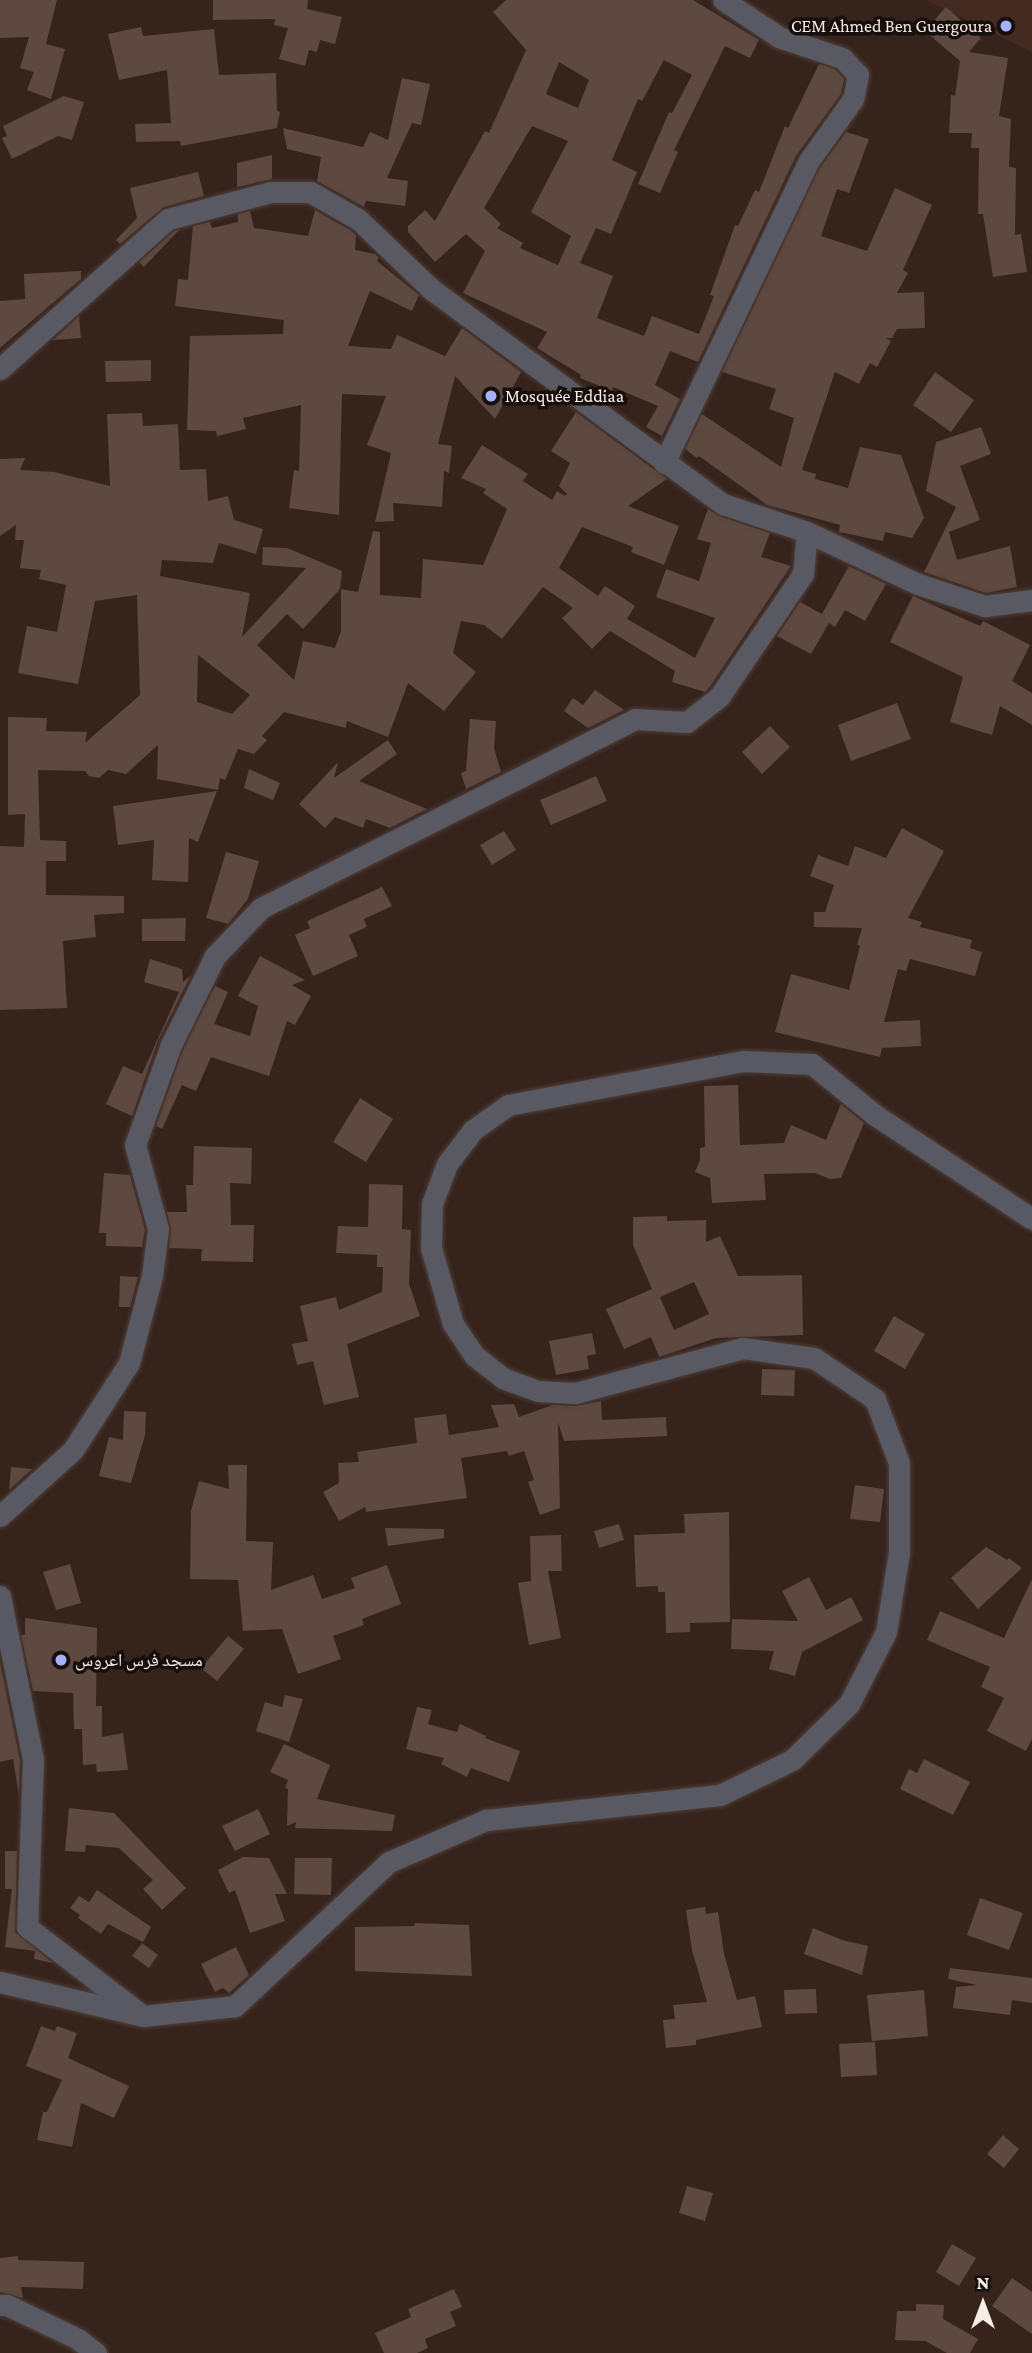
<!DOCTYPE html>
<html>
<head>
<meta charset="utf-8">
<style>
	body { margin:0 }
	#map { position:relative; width:1032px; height:2353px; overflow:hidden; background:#35231c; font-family:"Crimson Pro","Noto Naskh Arabic",serif }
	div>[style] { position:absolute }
	.built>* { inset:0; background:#432b21 }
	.building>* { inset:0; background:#5e4941 }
	.roads { filter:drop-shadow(0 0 2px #503f39) drop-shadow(0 0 2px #503f39) }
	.minor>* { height:21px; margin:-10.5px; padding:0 10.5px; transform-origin:10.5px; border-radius:10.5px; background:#585962 }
	.tertiary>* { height:21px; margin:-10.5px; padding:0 10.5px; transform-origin:10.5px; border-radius:10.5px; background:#585962 }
	.dots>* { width:19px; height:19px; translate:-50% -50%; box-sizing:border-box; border:4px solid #170f0b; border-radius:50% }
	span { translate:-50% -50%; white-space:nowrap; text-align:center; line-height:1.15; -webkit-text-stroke:7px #170f0b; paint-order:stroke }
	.poi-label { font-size:18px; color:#f9ede8 }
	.right { translate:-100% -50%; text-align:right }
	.left { translate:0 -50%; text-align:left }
	.north { position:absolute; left:948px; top:2269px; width:70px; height:70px; -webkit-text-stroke:5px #170f0b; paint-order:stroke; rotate:0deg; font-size:19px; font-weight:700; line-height:28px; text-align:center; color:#f9ede8 }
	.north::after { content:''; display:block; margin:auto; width:24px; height:32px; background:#f9ede8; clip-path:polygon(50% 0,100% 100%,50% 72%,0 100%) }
</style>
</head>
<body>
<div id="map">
	<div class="built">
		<div style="clip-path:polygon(926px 0,1032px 0,1032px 52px)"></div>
	</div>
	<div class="building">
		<div style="clip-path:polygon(0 0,57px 0,46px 44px,65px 49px,51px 99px,27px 90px,34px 72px,20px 68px,29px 37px,0 38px)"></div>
		<div style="clip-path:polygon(213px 0,308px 0,307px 9px,342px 17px,335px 44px,320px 40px,317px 52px,309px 50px,305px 66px,279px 59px,288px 28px,274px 25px,275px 19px,213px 20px)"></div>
		<div style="clip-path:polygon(evenodd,506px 0,693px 0,759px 40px,750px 58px,725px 46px,674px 150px,678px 152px,660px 193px,638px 184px,669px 112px,672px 113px,692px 75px,664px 60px,642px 101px,638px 99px,612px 160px,637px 172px,611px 234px,596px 228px,580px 263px,613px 276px,597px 318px,644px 336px,652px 316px,699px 334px,714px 296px,710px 295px,735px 225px,738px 226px,755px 190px,759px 192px,785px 126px,788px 128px,819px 64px,835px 69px,844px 79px,841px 94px,796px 156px,698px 362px,670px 351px,655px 385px,680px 399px,662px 436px,646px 427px,658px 406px,613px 387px,612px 391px,580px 378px,581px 375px,537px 348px,547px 332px,463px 293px,485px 251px,466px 234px,435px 262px,408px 232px,408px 226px,425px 210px,435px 221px,485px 131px,489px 133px,526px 50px,493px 12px,506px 0,559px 62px,589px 80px,578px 108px,546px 94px,559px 62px,506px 0,532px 126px,568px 141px,531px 212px,571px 236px,558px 265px,520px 248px,523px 243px,497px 228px,501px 224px,484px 208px,532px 126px)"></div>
		<div style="clip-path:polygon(946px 7px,981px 38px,969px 52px,1008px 58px,999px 116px,1011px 119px,1009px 167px,1016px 168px,1015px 235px,1021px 234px,1027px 272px,993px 277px,983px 214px,978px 214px,979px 148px,971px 148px,972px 133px,949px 133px,951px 95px,955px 96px,960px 61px,925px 31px)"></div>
		<div style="clip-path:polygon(141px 27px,143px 36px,214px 29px,219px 75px,276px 73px,277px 111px,280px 112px,277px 128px,181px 146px,180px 141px,136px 142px,135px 124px,171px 123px,167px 70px,119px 80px,108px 34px)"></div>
		<div style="clip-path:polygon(402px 78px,430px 84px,421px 125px,412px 123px,387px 178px,408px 181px,405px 206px,366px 201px,364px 207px,317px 181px,321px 157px,287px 149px,283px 128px,363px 147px,370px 132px,388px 140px)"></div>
		<div style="clip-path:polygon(64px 96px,84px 102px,72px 140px,58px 136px,12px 159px,2px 138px,7px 136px,3px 126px)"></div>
		<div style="clip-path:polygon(846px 132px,869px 139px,849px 193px,837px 189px,821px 236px,867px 251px,895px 188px,932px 205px,903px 270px,908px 273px,897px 293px,924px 292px,925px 328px,897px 329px,892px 338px,886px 338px,891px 341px,877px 367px,870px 363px,859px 384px,835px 372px,802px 470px,816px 474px,815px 479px,848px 488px,860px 447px,901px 455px,924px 518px,912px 538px,885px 532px,883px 541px,839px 532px,840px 525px,767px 505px,699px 456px,697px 458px,685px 449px,702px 414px,781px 467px,794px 418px,769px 409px,776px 389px,722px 372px,819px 169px)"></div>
		<div style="clip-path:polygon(272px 155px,272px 179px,237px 187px,237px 163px)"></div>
		<div style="clip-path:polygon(198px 172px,204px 196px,164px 207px,120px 244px,116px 240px,137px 218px,130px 188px)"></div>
		<div style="clip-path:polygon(315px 210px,350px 230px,356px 235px,355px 250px,375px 254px,379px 258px,377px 261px,419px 295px,412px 311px,370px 291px,348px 346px,391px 349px,397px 335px,445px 356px,462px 328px,521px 372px,495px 419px,455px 376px,438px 444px,452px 446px,449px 473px,444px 471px,442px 507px,393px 503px,394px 521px,375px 522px,391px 453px,367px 445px,386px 396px,342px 394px,339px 515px,289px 508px,294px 470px,299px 471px,301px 405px,243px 418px,246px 429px,217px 436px,216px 431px,187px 430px,190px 336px,283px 334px,284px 320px,175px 306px,178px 279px,188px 280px,193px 226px,210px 222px,212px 228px,238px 222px,238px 214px,250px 211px,254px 228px,308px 236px)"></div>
		<div style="clip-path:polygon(180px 229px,144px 267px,139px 262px,174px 231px)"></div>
		<div style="clip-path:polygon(81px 271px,81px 279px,0 348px,0 301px,25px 299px,24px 274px)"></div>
		<div style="clip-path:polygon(79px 316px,81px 338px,53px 340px)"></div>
		<div style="clip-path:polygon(151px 360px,151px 381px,106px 382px,105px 361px)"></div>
		<div style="clip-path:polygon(935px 372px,974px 400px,951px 432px,913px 405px)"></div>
		<div style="clip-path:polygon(evenodd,576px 412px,667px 479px,628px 506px,679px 526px,664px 565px,631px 552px,633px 547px,582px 527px,559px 568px,598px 596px,605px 586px,635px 606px,627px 619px,695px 658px,715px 618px,656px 597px,666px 569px,699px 581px,711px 543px,697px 539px,708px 509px,719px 516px,770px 533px,761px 557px,791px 566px,709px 688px,705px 692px,672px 682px,675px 671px,610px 631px,592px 649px,562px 618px,573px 608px,543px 587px,502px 639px,484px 625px,461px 621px,453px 653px,476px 672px,444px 711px,408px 683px,388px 737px,347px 721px,346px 728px,284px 712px,262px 736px,267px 740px,254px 754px,238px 749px,225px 780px,220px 778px,218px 790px,157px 779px,158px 745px,126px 774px,108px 770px,99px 778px,89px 776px,85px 771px,38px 770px,40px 840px,66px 841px,66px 861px,46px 861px,46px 895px,124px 896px,124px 913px,94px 915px,96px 937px,63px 941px,67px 1008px,0 1010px,0 846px,24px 847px,25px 814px,8px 815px,8px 717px,47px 718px,46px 731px,87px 732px,85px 743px,140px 695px,137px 595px,95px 601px,78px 684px,18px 673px,27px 626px,57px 632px,66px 585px,39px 579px,41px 570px,20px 568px,24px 540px,15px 540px,16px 525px,0 536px,0 459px,25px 458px,20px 470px,54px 472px,110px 486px,107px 414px,142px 413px,143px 426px,178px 424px,180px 470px,206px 469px,208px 501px,228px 496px,234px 520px,263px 529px,256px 554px,219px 543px,213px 563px,162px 560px,160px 576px,250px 593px,242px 637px,306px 568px,262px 565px,263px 547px,287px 548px,342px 571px,340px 589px,303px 629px,287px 614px,257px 645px,294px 680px,303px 641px,335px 648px,341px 631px,341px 589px,358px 592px,373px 531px,380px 532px,380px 595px,421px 598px,423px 559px,483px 565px,507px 509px,483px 493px,486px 489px,461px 478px,482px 445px,528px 474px,523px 481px,552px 500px,557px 491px,565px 496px,567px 494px,559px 486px,570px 463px,551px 451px,576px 412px,198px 655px,250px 695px,232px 714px,197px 702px,198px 655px)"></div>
		<div style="clip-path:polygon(981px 427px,991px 454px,960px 466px,980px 520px,949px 532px,957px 560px,1010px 546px,1017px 587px,986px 593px,924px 572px,956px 507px,926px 491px,936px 442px)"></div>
		<div style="clip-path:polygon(849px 566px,886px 584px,865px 621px,845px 610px,835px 627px,829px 623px,811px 654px,777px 636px,800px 602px,822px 614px)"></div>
		<div style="clip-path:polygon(913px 596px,980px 626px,983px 621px,1030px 645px,1012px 681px,1032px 693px,1032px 725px,1000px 706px,992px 735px,950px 722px,963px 677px,890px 642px)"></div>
		<div style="clip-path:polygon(595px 690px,624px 710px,588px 728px,564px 711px,573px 698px,583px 705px)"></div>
		<div style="clip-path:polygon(897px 703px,911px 739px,851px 761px,838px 725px)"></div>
		<div style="clip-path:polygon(470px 719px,496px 721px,494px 748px,501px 772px,466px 789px,461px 773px,466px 771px)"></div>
		<div style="clip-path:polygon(770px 726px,790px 747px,762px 774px,742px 752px)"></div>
		<div style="clip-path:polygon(388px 740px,397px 754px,359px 781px,427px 809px,390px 828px,366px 819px,363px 828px,335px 817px,325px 828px,299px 804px,338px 762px,334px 778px)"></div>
		<div style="clip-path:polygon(249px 769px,280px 783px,273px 800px,244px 788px)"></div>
		<div style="clip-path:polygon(596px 776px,607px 801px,551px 825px,540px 800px)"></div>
		<div style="clip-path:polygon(217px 791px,198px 842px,189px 838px,188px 882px,152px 880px,154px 840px,118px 845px,113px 806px)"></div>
		<div style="clip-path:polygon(902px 828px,944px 851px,908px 918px,922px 922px,920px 927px,972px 940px,970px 948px,982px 952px,975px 976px,910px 959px,906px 971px,898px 969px,884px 1022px,920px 1020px,921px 1046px,882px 1048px,880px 1057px,775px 1032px,791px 974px,849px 990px,860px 946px,857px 945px,862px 928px,814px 927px,814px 912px,825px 912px,834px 885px,810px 876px,818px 855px,848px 866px,855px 846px,886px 858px)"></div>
		<div style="clip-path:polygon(504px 831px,516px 850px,492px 865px,480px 845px)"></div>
		<div style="clip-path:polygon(226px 852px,259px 861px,248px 899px,228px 924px,206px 918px)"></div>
		<div style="clip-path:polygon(382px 887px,392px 906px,364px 919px,367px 927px,349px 935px,358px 956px,313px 976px,295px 935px,310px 928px,307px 921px)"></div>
		<div style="clip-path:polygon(186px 918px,185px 941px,142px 941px,142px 919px)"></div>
		<div style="clip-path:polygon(260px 956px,305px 980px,292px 985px,311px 996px,295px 1025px,287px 1021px,269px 1076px,211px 1057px,196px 1091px,182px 1085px,162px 1129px,156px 1126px,182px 1052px,215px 986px,228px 992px,214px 1024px,250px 1036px,258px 1006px,238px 996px)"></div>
		<div style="clip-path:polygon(150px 959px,182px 969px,183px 982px,191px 975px,158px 1041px,132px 1116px,106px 1104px,123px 1066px,142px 1074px,179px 992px,144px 982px)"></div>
		<div style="clip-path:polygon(738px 1085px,740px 1145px,784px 1143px,791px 1125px,826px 1140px,841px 1104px,864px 1123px,841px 1178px,830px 1179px,815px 1173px,764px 1174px,766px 1200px,712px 1203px,710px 1178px,695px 1172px,700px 1160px,700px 1148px,705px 1147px,704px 1086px)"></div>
		<div style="clip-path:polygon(360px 1098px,393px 1119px,366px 1162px,333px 1142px)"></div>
		<div style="clip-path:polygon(194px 1146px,252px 1148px,251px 1184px,230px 1183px,231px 1225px,254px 1225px,253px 1262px,201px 1261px,202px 1249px,169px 1248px,171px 1230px,167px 1212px,187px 1212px,186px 1185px,193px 1185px)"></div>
		<div style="clip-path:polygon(104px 1173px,130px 1175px,145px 1230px,142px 1247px,106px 1246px,106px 1233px,99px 1233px)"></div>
		<div style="clip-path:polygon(369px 1184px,403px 1185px,402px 1229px,411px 1230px,409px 1284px,420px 1316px,347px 1344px,359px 1397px,324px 1405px,313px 1361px,297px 1365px,292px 1344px,308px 1341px,300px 1306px,336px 1297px,339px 1310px,382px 1292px,383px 1267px,377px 1267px,377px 1255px,336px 1253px,338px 1226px,368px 1227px)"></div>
		<div style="clip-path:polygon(evenodd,667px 1216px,667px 1221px,706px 1220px,706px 1242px,720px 1236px,738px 1276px,802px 1275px,803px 1335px,716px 1338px,659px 1357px,651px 1337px,624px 1349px,606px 1309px,652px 1289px,633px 1245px,633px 1217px,667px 1216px,694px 1282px,709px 1314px,674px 1330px,660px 1297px,694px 1282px)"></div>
		<div style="clip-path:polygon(120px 1276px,138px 1277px,130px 1307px,119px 1307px)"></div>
		<div style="clip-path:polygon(894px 1316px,925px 1334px,905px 1369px,874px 1351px)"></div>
		<div style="clip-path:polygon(592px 1333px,596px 1354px,587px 1356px,589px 1369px,556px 1375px,549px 1341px)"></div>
		<div style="clip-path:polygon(762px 1369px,795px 1370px,794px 1396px,761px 1395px)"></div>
		<div style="clip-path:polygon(601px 1401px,602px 1420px,666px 1417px,667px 1436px,564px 1441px,558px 1422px,560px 1508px,540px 1515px,528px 1482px,534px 1480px,524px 1451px,509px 1456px,507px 1451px,461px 1458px,467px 1498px,366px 1512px,365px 1507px,339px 1521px,323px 1492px,339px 1483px,338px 1463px,359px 1462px,357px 1452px,417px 1443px,414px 1418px,446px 1414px,449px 1435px,499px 1427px,491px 1405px,514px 1404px,519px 1417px,553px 1405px,575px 1406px)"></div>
		<div style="clip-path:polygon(124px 1411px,146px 1412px,145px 1435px,131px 1483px,99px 1476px,109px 1437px,123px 1440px)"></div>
		<div style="clip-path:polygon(228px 1465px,247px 1465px,246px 1541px,273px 1542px,271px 1590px,313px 1575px,322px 1599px,355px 1588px,351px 1578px,387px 1565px,401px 1604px,362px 1619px,364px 1625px,333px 1636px,341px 1659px,298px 1674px,282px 1629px,243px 1631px,238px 1580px,190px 1579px,191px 1511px,199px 1481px,229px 1489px)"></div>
		<div style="clip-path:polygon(11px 1467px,32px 1469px,9px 1490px)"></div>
		<div style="clip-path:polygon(855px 1485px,884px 1489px,880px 1522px,850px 1519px)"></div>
		<div style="clip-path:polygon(729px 1512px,730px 1622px,690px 1623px,690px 1632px,666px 1633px,665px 1592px,658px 1592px,658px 1586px,636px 1587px,634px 1535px,685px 1533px,684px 1514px)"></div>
		<div style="clip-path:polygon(619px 1524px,624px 1540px,599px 1548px,594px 1531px)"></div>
		<div style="clip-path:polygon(385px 1528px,444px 1529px,444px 1538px,388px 1546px)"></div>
		<div style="clip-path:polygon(561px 1535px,562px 1571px,548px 1571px,561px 1638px,529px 1645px,518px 1583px,531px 1581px,530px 1536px)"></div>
		<div style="clip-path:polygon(986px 1547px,1007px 1560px,1009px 1558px,1022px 1568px,978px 1609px,951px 1578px)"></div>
		<div style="clip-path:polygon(70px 1564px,81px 1603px,56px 1610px,43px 1572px)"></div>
		<div style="clip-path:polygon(809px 1577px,826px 1610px,851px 1597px,863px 1620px,802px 1652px,795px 1676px,769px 1669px,774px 1651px,731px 1649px,732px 1619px,798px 1621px,782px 1591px)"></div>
		<div style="clip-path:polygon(1032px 1579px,1032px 1739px,1026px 1751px,987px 1731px,1004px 1698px,981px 1687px,990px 1667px,927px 1640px,940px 1611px,1004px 1638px)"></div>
		<div style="clip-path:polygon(25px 1618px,97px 1628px,96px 1706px,102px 1706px,102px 1737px,123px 1733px,128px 1770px,97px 1772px,96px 1764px,83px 1765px,82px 1729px,74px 1729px,73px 1693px,33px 1691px,21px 1635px,25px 1635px)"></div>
		<div style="clip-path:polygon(228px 1636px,244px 1649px,217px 1681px,201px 1668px)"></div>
		<div style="clip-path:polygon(0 1662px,20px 1760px,19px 1795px,13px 1759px,0 1762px)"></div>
		<div style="clip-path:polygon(285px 1695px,303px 1699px,289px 1742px,256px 1731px,265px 1702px,282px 1707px)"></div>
		<div style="clip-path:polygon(417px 1707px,432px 1710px,428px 1724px,457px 1732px,460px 1724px,486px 1736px,485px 1738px,520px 1751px,509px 1782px,471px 1768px,467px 1777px,441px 1764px,444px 1758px,406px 1749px)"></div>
		<div style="clip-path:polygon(284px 1744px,330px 1765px,317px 1799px,395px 1815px,392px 1831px,295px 1828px,296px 1822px,287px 1826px,288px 1789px,285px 1788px,288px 1780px,270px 1772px)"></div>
		<div style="clip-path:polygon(924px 1759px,970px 1782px,953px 1815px,900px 1789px,909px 1769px,917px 1773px)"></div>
		<div style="clip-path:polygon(69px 1808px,114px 1813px,186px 1888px,162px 1910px,143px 1889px,153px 1880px,119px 1848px,86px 1845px,85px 1852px,65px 1851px)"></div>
		<div style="clip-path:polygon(258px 1809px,270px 1834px,235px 1851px,222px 1826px)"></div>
		<div style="clip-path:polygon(5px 1851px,17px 1851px,15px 1932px,53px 1963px,34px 1959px,35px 1951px,5px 1947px,12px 1889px,5px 1889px)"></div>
		<div style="clip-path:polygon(243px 1857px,269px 1858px,287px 1894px,275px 1894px,285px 1921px,250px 1933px,235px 1890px,229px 1893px,218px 1870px)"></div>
		<div style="clip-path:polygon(295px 1858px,332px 1858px,331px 1895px,294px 1894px)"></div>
		<div style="clip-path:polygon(97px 1890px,151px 1927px,143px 1942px,108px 1924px,101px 1934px,78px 1918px,80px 1915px,70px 1908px,79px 1896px,89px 1902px)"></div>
		<div style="clip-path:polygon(980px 1898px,1023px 1913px,1009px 1950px,967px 1935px)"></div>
		<div style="clip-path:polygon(705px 1907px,706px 1914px,718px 1912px,724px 1954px,737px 2000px,755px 1996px,762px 2027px,696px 2040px,696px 2045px,666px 2048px,663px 2020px,675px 2019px,673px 2005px,707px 2002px,692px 1950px,686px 1910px)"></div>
		<div style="clip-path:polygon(415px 1923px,469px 1925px,472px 1976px,355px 1971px,355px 1927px,414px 1926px)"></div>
		<div style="clip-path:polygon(813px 1928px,842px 1940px,868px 1946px,862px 1975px,804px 1954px)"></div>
		<div style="clip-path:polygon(142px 1943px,158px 1955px,149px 1968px,132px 1956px)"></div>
		<div style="clip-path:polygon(236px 1947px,249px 1975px,229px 1993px,223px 1988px,215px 1992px,201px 1964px)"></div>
		<div style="clip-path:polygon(950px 1968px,1032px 1978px,1032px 2003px,1012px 2000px,1010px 2015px,953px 2008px,956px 1987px,977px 1985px,948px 1979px)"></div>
		<div style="clip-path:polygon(816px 1989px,817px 2013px,785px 2014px,784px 1990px)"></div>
		<div style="clip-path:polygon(924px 1990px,928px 2036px,872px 2041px,867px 1995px)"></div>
		<div style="clip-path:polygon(41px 2026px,55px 2031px,57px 2026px,77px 2033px,68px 2058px,129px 2086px,114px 2118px,81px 2103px,72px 2147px,37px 2140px,43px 2112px,47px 2112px,62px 2080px,26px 2066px)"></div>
		<div style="clip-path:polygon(875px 2042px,877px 2075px,841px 2077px,839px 2044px)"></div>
		<div style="clip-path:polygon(1003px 2135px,1019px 2149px,1004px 2168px,987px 2154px)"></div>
		<div style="clip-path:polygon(687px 2186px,713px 2193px,705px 2221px,679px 2213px)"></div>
		<div style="clip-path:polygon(952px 2244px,976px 2258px,959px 2286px,936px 2272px)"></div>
		<div style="clip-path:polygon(18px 2256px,18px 2260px,84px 2262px,83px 2289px,21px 2287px,23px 2298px,0 2292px,0 2258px)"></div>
		<div style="clip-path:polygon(1012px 2278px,1032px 2292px,1032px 2334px,992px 2306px)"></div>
		<div style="clip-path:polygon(454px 2289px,462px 2307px,450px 2312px,456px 2326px,425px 2339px,428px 2348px,417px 2353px,384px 2353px,375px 2333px,411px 2317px,408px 2309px)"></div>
		<div style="clip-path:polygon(916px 2304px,944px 2305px,943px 2319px,978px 2339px,970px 2353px,947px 2353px,925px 2341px,895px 2340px,897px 2311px,916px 2311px)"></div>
	</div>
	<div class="roads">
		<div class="minor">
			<div style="left:0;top:369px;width:225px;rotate:-41.8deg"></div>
			<div style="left:168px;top:219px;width:106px;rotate:-14.7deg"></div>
			<div style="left:271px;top:192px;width:39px"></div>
			<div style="left:310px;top:192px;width:55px;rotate:29.4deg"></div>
			<div style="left:358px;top:219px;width:101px;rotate:43.8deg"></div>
			<div style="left:431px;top:289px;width:363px;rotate:36.4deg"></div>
			<div style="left:723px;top:504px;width:89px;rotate:18.4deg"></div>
			<div style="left:807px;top:532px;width:123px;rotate:25.1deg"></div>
			<div style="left:918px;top:584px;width:71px;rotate:18.2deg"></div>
			<div style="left:985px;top:606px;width:47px;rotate:-7.3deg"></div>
			<div style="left:664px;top:463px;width:334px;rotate:-64.4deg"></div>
			<div style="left:808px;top:162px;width:77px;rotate:-54.5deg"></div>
			<div style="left:853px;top:99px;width:25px;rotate:-78deg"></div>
			<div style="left:858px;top:75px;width:23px;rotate:-133deg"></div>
			<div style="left:842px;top:58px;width:66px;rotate:-161.6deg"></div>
			<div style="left:779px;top:37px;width:67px;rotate:-146.5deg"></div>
			<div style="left:0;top:1516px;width:98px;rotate:-42.1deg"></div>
			<div style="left:73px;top:1450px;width:103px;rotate:-57.2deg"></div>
			<div style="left:129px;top:1363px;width:90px;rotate:-75.2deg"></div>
			<div style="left:152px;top:1276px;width:47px;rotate:-82.7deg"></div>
			<div style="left:158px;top:1229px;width:87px;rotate:-105.3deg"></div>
			<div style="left:135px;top:1145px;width:104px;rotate:-70.3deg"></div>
			<div style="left:170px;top:1047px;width:102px;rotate:-63.7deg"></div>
			<div style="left:215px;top:956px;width:66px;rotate:-46.2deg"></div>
			<div style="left:261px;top:908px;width:419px;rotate:-26.8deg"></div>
			<div style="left:635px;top:719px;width:52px;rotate:3.3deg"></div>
			<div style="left:687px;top:722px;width:41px;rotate:-38deg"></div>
			<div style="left:719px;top:697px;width:149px;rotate:-55.7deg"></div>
			<div style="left:803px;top:574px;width:42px;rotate:-84.6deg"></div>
			<div style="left:0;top:1596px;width:166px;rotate:78.6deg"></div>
			<div style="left:33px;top:1759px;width:168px;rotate:92deg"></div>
			<div style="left:27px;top:1927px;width:146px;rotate:37.5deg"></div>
		</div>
		<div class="tertiary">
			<div style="left:0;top:1982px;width:147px;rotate:13.4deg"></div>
			<div style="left:143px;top:2016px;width:93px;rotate:-6.2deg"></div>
			<div style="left:235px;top:2006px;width:211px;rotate:-43.1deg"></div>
			<div style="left:389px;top:1862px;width:106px;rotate:-23.4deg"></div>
			<div style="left:486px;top:1820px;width:235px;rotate:-6.1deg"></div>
			<div style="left:720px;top:1795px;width:80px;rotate:-25.9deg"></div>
			<div style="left:792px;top:1760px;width:80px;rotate:-44.5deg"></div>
			<div style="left:849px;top:1704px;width:81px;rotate:-62.8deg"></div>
			<div style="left:886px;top:1632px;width:80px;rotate:-80.7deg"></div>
			<div style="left:899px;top:1553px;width:90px;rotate:-90deg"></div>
			<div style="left:899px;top:1463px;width:68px;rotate:-110.6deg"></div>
			<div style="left:875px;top:1399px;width:73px;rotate:-146.1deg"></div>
			<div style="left:814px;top:1358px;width:72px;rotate:-172deg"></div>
			<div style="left:743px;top:1348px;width:174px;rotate:165deg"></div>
			<div style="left:575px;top:1393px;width:37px;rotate:-177deg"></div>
			<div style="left:538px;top:1391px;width:37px;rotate:-160deg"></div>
			<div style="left:503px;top:1378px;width:37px;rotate:-142deg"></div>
			<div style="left:474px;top:1355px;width:37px;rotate:-124deg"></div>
			<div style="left:453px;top:1324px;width:79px;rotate:-106.1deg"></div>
			<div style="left:431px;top:1248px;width:44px;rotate:-88.7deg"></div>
			<div style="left:432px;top:1204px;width:43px;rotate:-69.4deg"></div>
			<div style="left:447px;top:1164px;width:43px;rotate:-52.6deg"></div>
			<div style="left:473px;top:1130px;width:43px;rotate:-35.5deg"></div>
			<div style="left:508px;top:1105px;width:240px;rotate:-10.6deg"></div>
			<div style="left:744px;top:1061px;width:68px;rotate:2.5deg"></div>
			<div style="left:812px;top:1064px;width:81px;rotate:39deg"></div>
			<div style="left:875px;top:1115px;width:188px;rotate:33.5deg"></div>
			<div style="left:0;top:2305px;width:7px"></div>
			<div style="left:7px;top:2305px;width:79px;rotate:25.6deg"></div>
			<div style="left:78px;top:2339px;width:23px;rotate:38deg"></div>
		</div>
	</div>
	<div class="dots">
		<div style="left:1006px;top:26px;background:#a8b0fc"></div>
		<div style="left:491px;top:396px;background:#a8b0fc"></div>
		<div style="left:61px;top:1660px;background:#a8b0fc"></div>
	</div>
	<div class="poi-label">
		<span class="right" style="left:992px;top:26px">CEM Ahmed Ben Guergoura</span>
		<span class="left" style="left:505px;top:396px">Mosquée Eddiaa</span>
		<span class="left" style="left:75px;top:1660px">مسجد فرس اعروس</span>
	</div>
	<div class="north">N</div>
</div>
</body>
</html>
